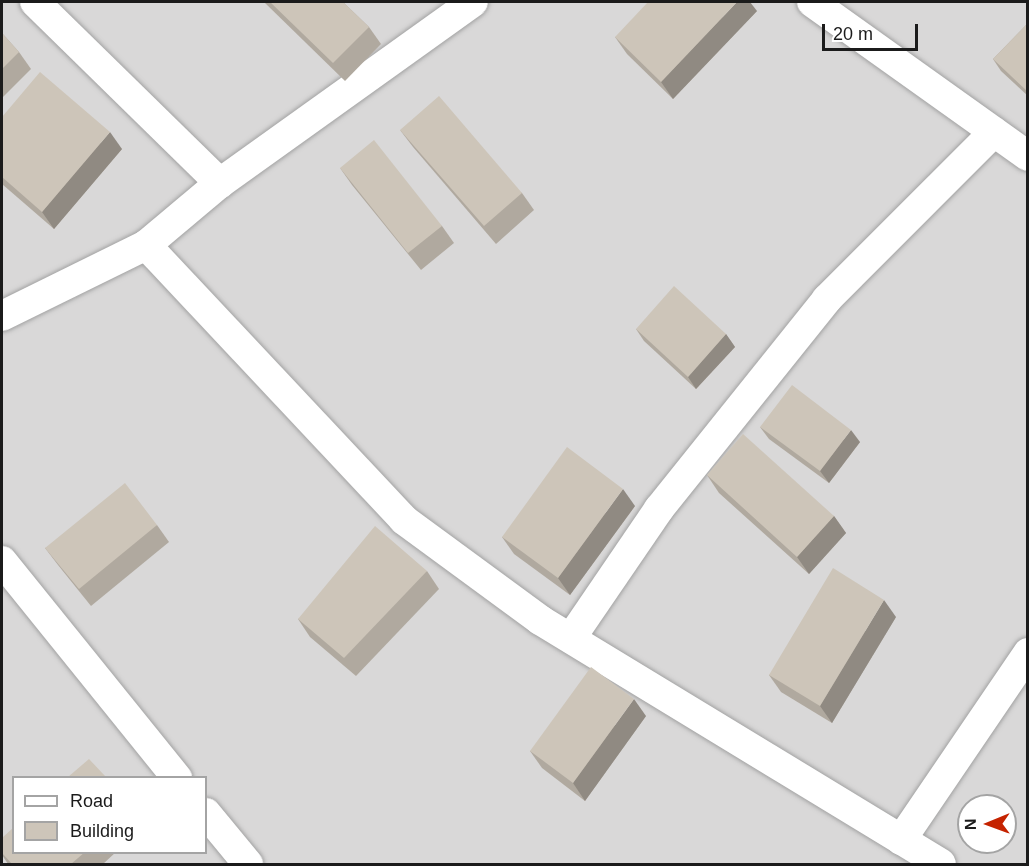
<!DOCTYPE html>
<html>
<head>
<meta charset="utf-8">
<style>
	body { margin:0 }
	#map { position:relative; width:1029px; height:866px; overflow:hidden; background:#edebdf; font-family:Helvetica,sans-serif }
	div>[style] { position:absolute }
	.residential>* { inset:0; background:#d9d8d8 }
	.roads { filter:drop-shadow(0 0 2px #a2a2a2) drop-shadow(0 0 2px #a2a2a2) }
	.minor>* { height:30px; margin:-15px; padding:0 15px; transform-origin:15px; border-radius:15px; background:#fff }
	.wall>* { inset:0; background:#b0a99f }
	.shaded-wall>* { inset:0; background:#908a82 }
	.building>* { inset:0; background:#cdc5b9 }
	span { translate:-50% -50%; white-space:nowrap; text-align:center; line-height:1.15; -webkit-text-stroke:4.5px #fff; paint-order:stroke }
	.frame { position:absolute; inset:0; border:3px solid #1b1b1b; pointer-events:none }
	.legend { position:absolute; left:12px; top:776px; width:195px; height:78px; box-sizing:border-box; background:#fff; border:2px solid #a4a4a4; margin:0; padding:8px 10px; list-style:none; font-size:18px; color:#1b1b1b }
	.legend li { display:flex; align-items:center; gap:12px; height:30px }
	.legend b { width:30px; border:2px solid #a4a4a4 }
	.north { position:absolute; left:957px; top:794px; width:60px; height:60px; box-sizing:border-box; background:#fff; border:2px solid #a4a4a4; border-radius:50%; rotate:269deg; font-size:16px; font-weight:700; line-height:24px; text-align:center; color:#1b1b1b }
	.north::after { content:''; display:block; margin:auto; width:21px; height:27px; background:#c52300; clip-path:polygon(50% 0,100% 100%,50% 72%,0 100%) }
	.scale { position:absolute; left:822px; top:24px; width:96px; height:27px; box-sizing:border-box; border:3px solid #1b1b1b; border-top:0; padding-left:8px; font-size:18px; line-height:21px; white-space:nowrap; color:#1b1b1b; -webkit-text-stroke:4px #fff; paint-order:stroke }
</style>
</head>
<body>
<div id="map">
	<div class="residential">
		<div style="clip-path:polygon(evenodd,2px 2px,1027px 2px,1027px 864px,2px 864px,2px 2px,14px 778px,206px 778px,206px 852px,14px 852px,14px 778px,2px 2px,969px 806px,1005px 806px,1005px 842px,969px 842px,969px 806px)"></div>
	</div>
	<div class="roads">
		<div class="minor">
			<div style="left:35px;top:2px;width:259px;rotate:44.4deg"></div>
			<div style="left:812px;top:2px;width:265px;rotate:35.5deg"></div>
			<div style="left:146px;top:245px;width:377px;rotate:46.8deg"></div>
			<div style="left:404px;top:520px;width:169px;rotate:36.3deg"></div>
			<div style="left:540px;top:620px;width:469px;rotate:31.3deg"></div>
			<div style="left:2px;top:316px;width:161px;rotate:-26.2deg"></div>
			<div style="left:146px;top:245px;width:97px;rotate:-40deg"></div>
			<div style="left:220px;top:183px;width:311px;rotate:-35.6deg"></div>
			<div style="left:2px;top:561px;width:279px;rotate:51.1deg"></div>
			<div style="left:571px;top:638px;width:156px;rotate:-55.7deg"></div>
			<div style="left:659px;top:509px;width:269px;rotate:-51.3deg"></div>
			<div style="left:827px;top:299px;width:236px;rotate:-45deg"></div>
			<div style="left:206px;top:813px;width:66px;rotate:50.5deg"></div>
			<div style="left:901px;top:840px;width:226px;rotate:-55.8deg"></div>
		</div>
	</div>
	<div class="wall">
		<div style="clip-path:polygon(264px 2px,343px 2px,369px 27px,381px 44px,345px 81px)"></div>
		<div style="clip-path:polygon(757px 11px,673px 99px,627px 54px,615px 37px)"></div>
		<div style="clip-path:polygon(1028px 23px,1028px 96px,1001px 71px,993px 59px)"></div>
		<div style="clip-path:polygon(2px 33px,19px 52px,31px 69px,2px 98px)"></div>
		<div style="clip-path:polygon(2px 117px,122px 149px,54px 229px,2px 184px)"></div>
		<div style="clip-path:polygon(400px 130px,522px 193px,534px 210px,496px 244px,413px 147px)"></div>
		<div style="clip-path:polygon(340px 168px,442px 226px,454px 243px,421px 270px,352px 185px)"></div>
		<div style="clip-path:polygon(636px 329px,726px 334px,735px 347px,696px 389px,644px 341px)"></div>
		<div style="clip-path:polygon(760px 427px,860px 442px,829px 483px,769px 439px)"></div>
		<div style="clip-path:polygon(707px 475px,834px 516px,846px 533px,809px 574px,719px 493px)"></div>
		<div style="clip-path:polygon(635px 506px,570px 595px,514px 554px,502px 537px)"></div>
		<div style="clip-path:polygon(157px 525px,169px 542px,91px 606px,58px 565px,45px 548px)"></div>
		<div style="clip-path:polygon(427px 571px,439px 589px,356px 676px,310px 637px,298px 619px)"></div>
		<div style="clip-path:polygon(896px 617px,832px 723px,781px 692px,769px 675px)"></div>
		<div style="clip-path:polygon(646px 716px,585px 801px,542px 768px,530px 751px)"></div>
		<div style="clip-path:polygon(2px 838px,14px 852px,116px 852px,103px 864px,8px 864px,2px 855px)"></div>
	</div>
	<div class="shaded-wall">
		<div style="clip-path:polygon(737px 2px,750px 2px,757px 11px,673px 99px,661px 82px)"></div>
		<div style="clip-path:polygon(110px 132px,122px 149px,54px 229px,42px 212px)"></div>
		<div style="clip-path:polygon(726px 334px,735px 347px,696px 389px,688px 377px)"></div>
		<div style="clip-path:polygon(851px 430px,860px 442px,829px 483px,820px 471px)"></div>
		<div style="clip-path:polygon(623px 489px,635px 506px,570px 595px,558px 578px)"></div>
		<div style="clip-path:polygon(834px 516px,846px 533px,809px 574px,797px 557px)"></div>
		<div style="clip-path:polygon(884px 600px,896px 617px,832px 723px,820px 706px)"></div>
		<div style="clip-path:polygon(634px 699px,646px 716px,585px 801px,573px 783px)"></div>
	</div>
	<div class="building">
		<div style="clip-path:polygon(270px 2px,343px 2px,369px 27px,333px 63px)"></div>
		<div style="clip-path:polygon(648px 2px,737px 2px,661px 82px,615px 37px)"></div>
		<div style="clip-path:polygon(1028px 23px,1028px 92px,993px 59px)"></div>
		<div style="clip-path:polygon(2px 33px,19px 52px,2px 69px)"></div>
		<div style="clip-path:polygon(40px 72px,110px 132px,42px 212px,2px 177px,2px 117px)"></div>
		<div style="clip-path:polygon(439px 96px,522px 193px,484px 226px,400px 130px)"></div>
		<div style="clip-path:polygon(374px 140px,442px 226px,408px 253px,340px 168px)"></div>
		<div style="clip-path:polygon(674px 286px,726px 334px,688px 377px,636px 329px)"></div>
		<div style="clip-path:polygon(792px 385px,851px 430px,820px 471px,760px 427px)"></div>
		<div style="clip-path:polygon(743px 434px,834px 516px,797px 557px,707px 475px)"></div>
		<div style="clip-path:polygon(567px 447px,623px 489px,558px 578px,502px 537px)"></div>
		<div style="clip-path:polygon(125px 483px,157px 525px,79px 589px,45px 548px)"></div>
		<div style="clip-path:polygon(375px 526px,427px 571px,344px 658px,298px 619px)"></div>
		<div style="clip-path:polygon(833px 568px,884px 600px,820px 706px,769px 675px)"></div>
		<div style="clip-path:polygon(591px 667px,634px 699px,573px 783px,530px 751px)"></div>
		<div style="clip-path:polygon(89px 759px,106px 777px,68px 777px)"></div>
		<div style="clip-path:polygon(14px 827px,14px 852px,85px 852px,71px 864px,12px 864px,2px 853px,2px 838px)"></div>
	</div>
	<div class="frame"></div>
	<ul class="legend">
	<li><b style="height:8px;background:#fff"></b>Road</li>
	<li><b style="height:16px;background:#cdc5b9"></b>Building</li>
	</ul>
	<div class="north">N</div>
	<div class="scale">20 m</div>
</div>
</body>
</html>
